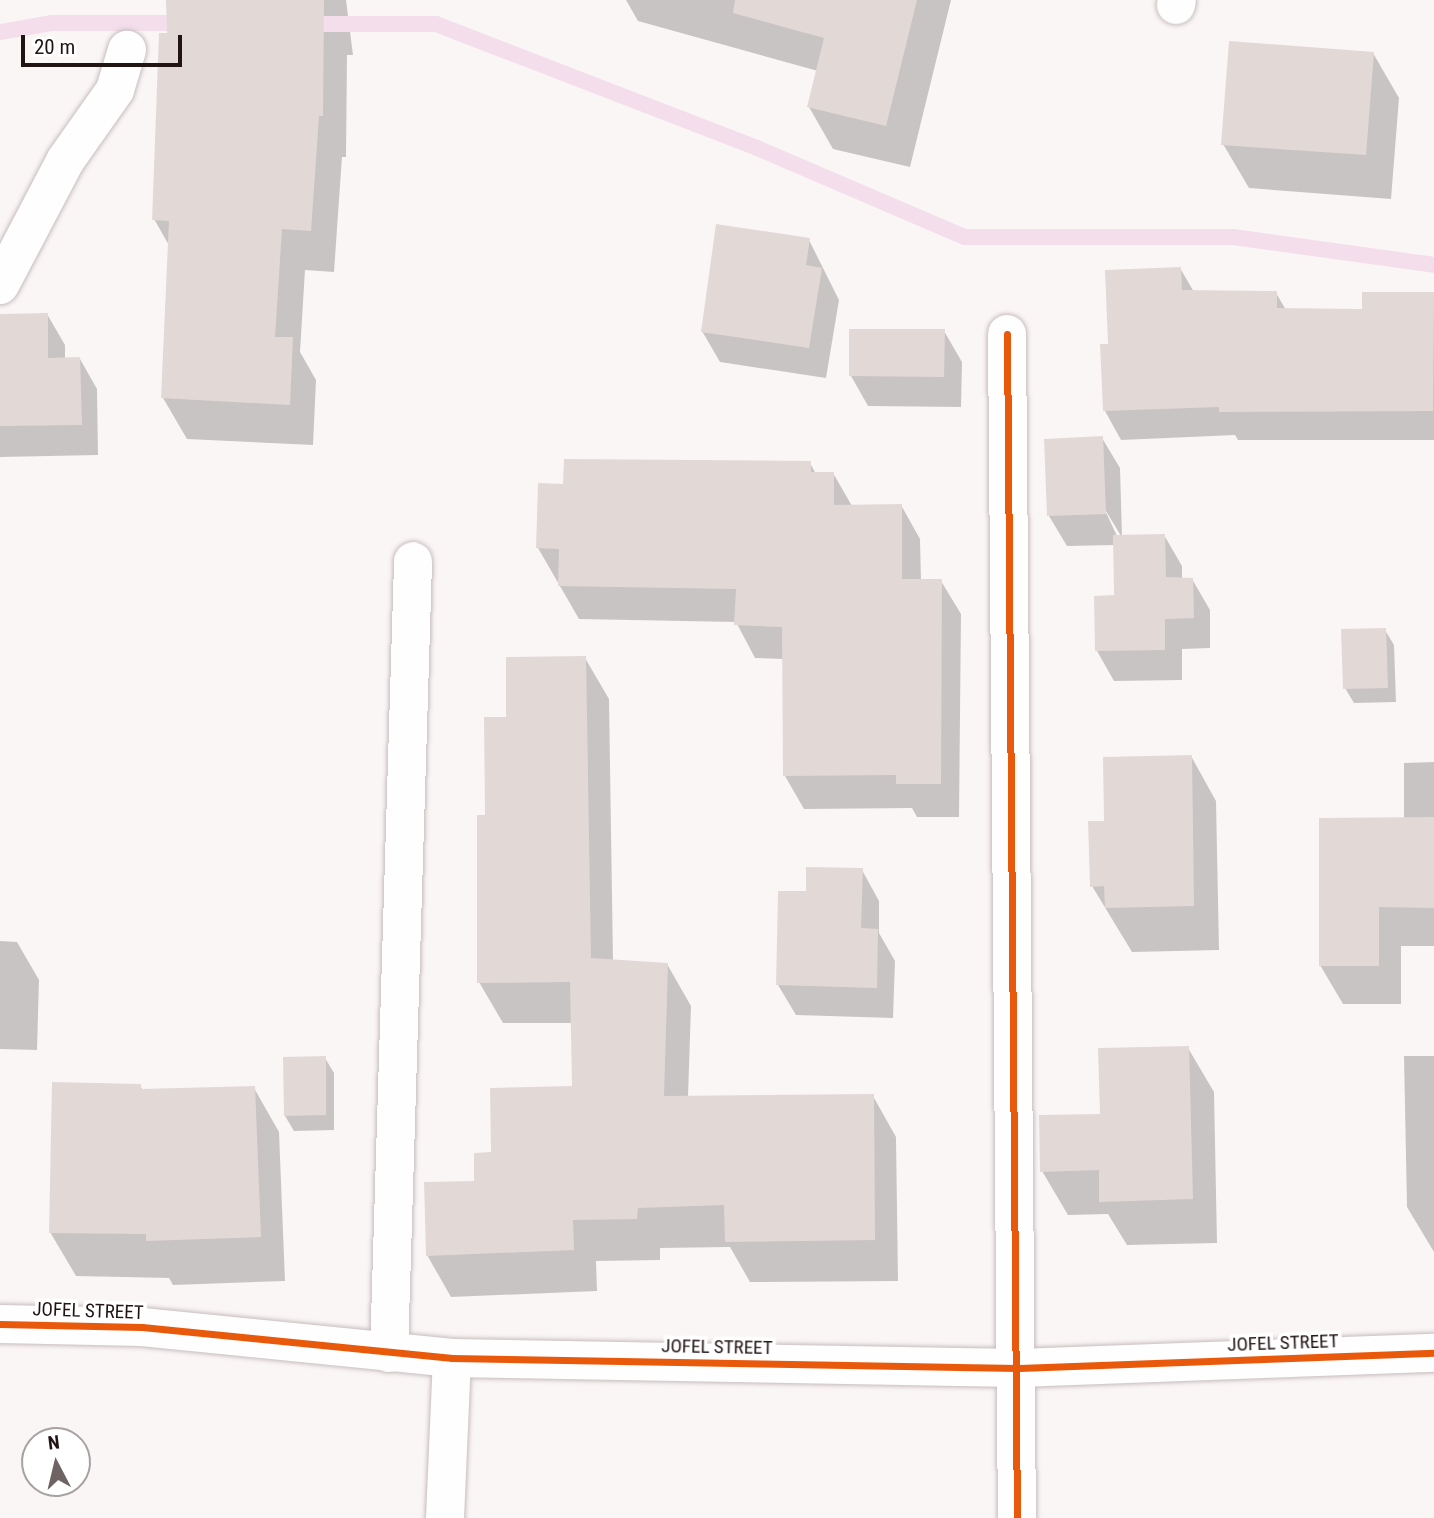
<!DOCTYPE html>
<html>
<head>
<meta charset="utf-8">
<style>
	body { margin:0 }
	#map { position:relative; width:1434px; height:1518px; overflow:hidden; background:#fbf6f6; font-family:"Roboto Condensed",sans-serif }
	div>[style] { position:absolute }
	.shadow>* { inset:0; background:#0003 }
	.stream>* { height:16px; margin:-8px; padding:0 8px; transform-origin:8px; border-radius:8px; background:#f4deec }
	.building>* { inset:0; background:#e2d9d7 }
	.roads { filter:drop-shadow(0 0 2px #c7bdbd) drop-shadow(0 0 2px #c7bdbd) }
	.minor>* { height:38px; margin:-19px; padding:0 19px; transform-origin:19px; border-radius:19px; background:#fefefe }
	.cycleway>* { height:7px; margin:-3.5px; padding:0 3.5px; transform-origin:3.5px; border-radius:3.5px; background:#e8590c }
	span { translate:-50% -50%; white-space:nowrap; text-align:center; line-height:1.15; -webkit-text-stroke:7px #fff; paint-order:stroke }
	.street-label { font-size:19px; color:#231414 }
	.north { position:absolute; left:21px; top:1427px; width:70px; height:70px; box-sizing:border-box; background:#fff; border:2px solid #a7a1a1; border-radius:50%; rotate:353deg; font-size:19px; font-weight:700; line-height:28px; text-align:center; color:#231414 }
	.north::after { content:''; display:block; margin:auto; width:24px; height:32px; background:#6f6363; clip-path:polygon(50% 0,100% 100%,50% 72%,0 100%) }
	.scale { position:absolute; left:21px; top:35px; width:161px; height:32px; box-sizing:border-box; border:4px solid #231414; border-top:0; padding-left:9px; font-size:21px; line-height:24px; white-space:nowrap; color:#231414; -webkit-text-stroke:5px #fff; paint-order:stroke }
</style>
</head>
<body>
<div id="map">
	<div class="shadow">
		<div style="clip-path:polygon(167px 0,346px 0,353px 55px,347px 55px,346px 157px,342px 157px,334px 272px,305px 270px,300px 352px,316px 380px,313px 445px,187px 439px,163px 398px,170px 247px,154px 219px,169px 35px)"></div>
		<div style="clip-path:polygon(626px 0,951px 0,910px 167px,833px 149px,809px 107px,818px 71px,638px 21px)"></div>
		<div style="clip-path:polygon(1373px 53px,1399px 98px,1391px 199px,1249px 188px,1223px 144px)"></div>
		<div style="clip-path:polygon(809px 240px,839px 300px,826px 378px,720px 362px,702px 331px)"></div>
		<div style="clip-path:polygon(1180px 268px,1194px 292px,1276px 293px,1286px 310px,1364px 310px,1363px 293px,1434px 294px,1434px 440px,1238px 440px,1235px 435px,1121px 440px,1105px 411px,1110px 346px)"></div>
		<div style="clip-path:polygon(47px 314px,65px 345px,65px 359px,80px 359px,97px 389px,98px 455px,0 457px,0 315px)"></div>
		<div style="clip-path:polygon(944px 331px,962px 362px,961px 407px,868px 406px,851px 376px)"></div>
		<div style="clip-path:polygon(evenodd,1102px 438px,1120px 468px,1122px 536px,1164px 535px,1182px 566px,1182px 579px,1192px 579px,1210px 610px,1210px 648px,1182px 649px,1182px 680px,1114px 681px,1097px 651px,1116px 597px,1115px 545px,1067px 546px,1049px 516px,1102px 438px,1103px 506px,1121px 536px,1117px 536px,1103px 506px)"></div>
		<div style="clip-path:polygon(810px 463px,816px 474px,833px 473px,852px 506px,901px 505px,920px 539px,921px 581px,941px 581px,961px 614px,959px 817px,917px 817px,912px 808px,804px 809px,785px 776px,784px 659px,755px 658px,736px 622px,579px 619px,538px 548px,565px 485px)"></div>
		<div style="clip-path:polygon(1385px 630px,1394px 645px,1396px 702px,1354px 703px,1345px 688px)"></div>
		<div style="clip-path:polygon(585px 658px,609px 699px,613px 961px,667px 964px,691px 1006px,688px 1097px,873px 1096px,896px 1137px,898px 1281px,750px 1282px,730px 1247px,660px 1248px,660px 1260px,596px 1261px,597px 1291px,451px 1297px,427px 1255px,492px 1154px,574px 1088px,572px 1023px,503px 1023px,479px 982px,487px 816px,508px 719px)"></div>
		<div style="clip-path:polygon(1191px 756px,1216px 801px,1219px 950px,1132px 952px,1092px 886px,1106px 822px)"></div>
		<div style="clip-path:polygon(1434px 762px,1434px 946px,1401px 946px,1401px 1004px,1343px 1004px,1320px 965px,1404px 819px,1404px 763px)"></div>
		<div style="clip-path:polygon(862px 870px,879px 901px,879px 933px,895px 961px,893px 1018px,796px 1015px,778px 985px,808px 893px)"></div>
		<div style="clip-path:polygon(0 941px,17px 942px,39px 980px,37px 1050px,0 1049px)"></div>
		<div style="clip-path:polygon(1188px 1048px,1214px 1092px,1217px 1243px,1127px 1245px,1108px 1214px,1068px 1215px,1042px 1171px,1102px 1116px)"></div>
		<div style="clip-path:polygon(1404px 1056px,1434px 1056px,1434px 1252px,1407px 1207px)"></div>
		<div style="clip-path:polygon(325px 1058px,334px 1073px,334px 1130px,294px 1131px,285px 1116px)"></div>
		<div style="clip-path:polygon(140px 1085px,143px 1091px,254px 1088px,279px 1132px,285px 1281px,173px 1285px,169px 1278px,76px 1276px,50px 1232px)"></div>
	</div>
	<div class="stream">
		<div style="left:303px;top:24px;width:133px"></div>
		<div style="left:436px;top:24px;width:344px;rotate:21.1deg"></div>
		<div style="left:757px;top:148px;width:226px;rotate:23.2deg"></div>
		<div style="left:965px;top:237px;width:268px"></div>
		<div style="left:1233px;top:237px;width:203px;rotate:7.9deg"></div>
		<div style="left:0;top:32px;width:53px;rotate:-9.8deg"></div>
		<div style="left:52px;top:23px;width:134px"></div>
	</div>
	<div class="building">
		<div style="clip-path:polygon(166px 0,324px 0,323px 116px,319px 116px,311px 231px,282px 229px,275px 337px,293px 337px,290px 405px,161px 398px,169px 221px,152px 220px,159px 33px,167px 33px)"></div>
		<div style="clip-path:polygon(735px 0,917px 0,886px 126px,807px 107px,824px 38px,733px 13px)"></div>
		<div style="clip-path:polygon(1229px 41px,1374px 52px,1366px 155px,1221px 145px)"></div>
		<div style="clip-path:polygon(716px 224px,810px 238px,806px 265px,822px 268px,809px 348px,701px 332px)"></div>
		<div style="clip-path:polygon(1181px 267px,1182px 290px,1277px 291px,1277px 308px,1362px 309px,1362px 292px,1434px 292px,1433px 411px,1219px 412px,1219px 407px,1103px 411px,1100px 344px,1108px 344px,1105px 270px)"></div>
		<div style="clip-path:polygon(48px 313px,48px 358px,80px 357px,82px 425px,0 426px,0 314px)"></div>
		<div style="clip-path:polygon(849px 329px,945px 329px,944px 377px,849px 376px)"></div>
		<div style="clip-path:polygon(1103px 436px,1106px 514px,1047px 516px,1044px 439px)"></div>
		<div style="clip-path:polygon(564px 459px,811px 461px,811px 472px,834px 472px,834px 505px,902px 504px,902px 579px,942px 579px,941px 784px,896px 784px,896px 775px,783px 776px,782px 627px,734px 625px,736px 589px,558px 586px,559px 549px,536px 548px,538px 483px,563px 484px)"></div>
		<div style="clip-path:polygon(1165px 534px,1166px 577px,1193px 578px,1194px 618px,1165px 619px,1165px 650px,1095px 651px,1094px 596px,1114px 595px,1113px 535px)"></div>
		<div style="clip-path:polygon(1386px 628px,1388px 688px,1343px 689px,1341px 629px)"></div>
		<div style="clip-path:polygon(586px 656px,591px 958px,668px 963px,664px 1096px,874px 1094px,875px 1240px,725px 1242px,724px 1205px,638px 1208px,637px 1219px,573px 1220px,574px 1250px,426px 1256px,424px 1182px,474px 1181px,474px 1153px,491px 1152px,490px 1088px,572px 1086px,570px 982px,477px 983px,477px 815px,485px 815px,484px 717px,506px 717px,506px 657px)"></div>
		<div style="clip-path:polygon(1192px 755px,1194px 906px,1105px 908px,1104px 886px,1090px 887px,1088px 821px,1104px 821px,1103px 757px)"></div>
		<div style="clip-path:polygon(1434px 817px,1434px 908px,1379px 907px,1379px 966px,1319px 966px,1319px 818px)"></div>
		<div style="clip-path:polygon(806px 867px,863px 868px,861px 928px,878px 929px,877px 988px,776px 985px,778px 891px,806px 891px)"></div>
		<div style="clip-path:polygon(1189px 1046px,1193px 1199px,1099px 1202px,1099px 1170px,1040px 1172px,1039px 1115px,1100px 1114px,1098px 1048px)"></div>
		<div style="clip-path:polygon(326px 1056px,326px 1115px,284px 1116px,283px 1057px)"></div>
		<div style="clip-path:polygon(52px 1082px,141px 1084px,141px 1089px,255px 1086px,261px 1237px,146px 1241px,146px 1234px,49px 1233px)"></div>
	</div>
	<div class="roads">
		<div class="minor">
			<div style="left:1176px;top:5px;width:5px;rotate:-79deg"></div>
			<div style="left:0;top:285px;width:140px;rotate:-62.3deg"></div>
			<div style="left:65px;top:161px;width:87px;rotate:-54.8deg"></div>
			<div style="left:115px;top:90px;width:42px;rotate:-73.3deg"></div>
			<div style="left:1007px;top:334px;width:1184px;rotate:89.52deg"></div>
			<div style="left:0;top:1324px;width:142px;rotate:1.2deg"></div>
			<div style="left:142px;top:1327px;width:312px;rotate:5.7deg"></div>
			<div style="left:452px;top:1358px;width:567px;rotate:1.01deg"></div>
			<div style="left:1019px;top:1368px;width:415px;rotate:-2.1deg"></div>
			<div style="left:389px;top:1353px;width:792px;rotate:-88.26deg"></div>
			<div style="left:445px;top:1518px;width:160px;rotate:-87.5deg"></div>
		</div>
	</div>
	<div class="cycleway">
		<div style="left:1007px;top:334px;width:1184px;rotate:89.52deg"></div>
		<div style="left:0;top:1324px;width:142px;rotate:1.2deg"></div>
		<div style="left:142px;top:1327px;width:312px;rotate:5.7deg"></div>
		<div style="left:452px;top:1358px;width:567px;rotate:1.01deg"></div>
		<div style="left:1019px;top:1368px;width:415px;rotate:-2.1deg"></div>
	</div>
	<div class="street-label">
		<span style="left:88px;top:1311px;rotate:2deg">JOFEL STREET</span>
		<span style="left:1283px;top:1343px;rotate:-2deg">JOFEL STREET</span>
		<span style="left:717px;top:1347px;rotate:1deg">JOFEL STREET</span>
	</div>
	<div class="north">N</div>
	<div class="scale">20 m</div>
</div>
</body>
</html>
